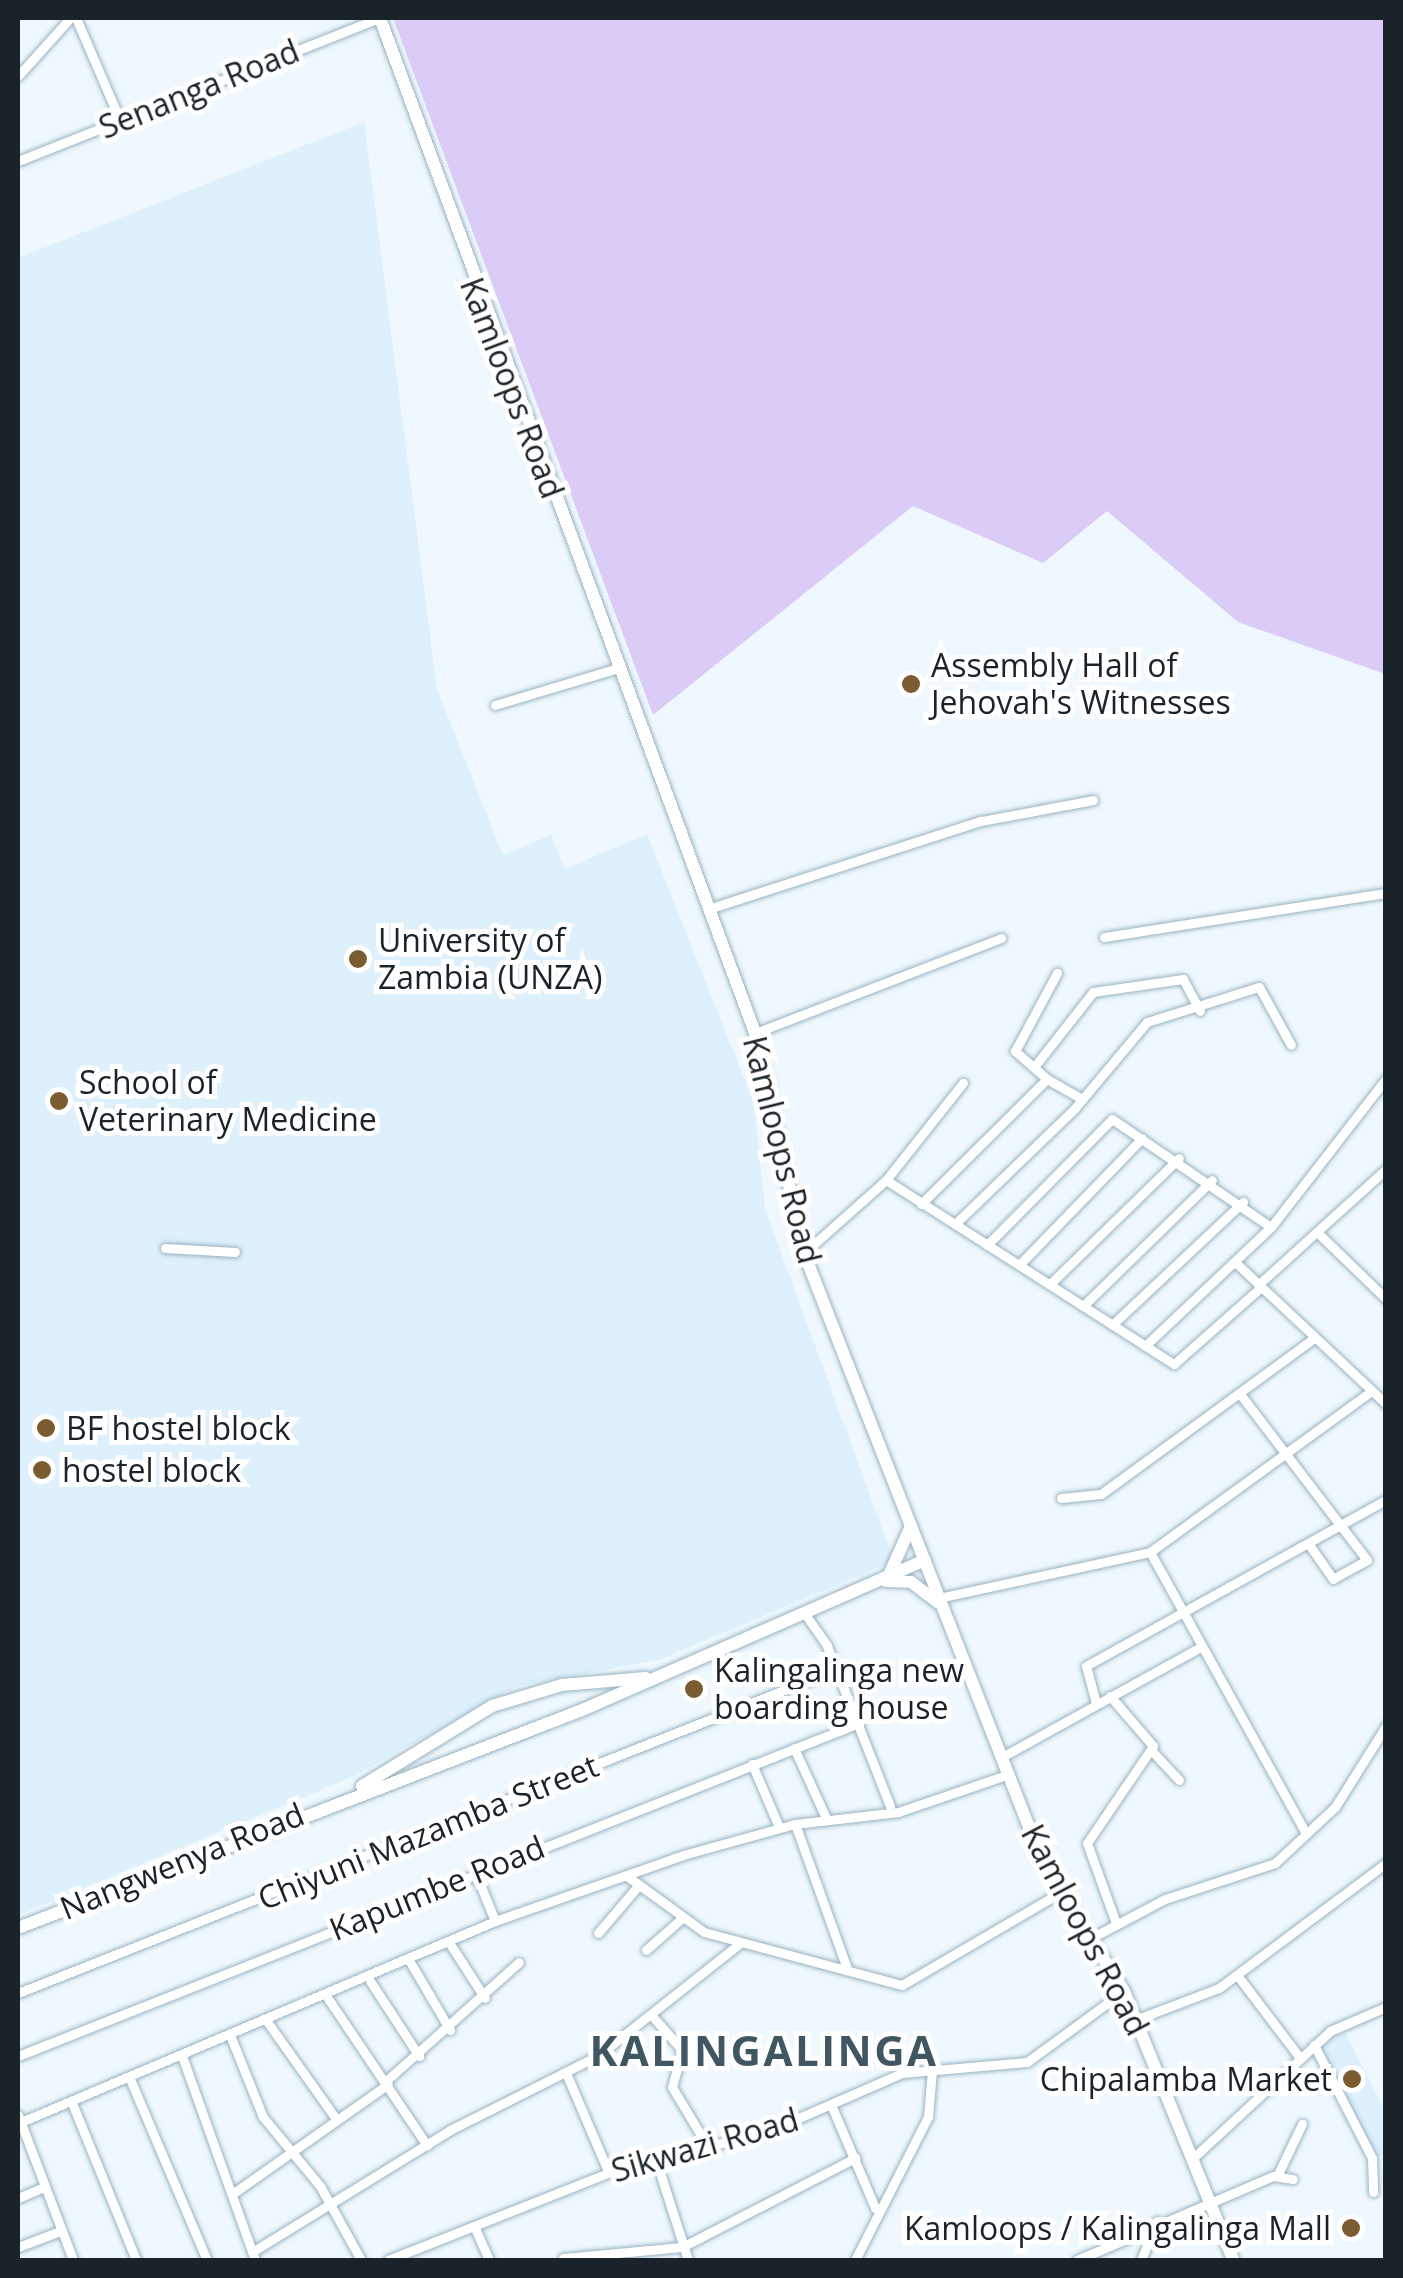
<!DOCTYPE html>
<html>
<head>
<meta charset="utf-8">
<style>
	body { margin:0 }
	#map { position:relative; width:1403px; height:2278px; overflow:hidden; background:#eef8fe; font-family:"Open Sans",sans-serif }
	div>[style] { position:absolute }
	.built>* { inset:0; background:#ddf0fc }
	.green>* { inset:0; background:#dacbf7 }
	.roads { filter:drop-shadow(0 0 2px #9ab2c1) drop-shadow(0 0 2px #9ab2c1) }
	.street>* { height:9px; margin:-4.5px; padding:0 4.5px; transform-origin:4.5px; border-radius:4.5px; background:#fff }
	.secondary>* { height:12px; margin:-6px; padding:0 6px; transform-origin:6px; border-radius:6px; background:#fff }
	.dots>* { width:28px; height:28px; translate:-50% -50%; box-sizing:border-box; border:5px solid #fff; border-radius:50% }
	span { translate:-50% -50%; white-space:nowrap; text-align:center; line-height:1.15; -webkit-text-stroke:10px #fff; paint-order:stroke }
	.street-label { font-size:32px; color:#1a2329 }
	.poi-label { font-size:32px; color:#1a2329 }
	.left { translate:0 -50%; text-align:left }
	.right { translate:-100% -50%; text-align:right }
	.district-label { font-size:42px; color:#415663; font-weight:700; letter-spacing:2.5px }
	.frame { position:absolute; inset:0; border:20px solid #1a2329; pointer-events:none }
</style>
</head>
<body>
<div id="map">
	<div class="built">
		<div style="clip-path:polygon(364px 122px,437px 689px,503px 855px,551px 835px,565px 869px,647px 834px,754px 1103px,765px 1209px,894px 1561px,661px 1659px,518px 1686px,350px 1778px,18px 1915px,18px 258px)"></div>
		<div style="clip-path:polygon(1345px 2032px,1385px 2111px,1385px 2155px,1373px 2157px,1319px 2048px)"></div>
	</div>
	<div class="green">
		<div style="clip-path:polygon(393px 18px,1385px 18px,1385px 674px,1238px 622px,1107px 511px,1043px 563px,913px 506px,653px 715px)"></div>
	</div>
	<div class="roads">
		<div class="street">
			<div style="left:76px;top:18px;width:111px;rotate:66.7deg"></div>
			<div style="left:18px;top:76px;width:78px;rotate:-48.1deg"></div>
			<div style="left:18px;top:161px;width:389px;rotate:-21.6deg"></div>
			<div style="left:495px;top:705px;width:128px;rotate:-16.7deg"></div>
			<div style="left:708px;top:909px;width:287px;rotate:-17.9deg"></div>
			<div style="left:981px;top:821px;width:114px;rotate:-10.6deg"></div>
			<div style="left:1104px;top:937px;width:285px;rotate:-8.9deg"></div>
			<div style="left:755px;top:1033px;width:264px;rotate:-21.1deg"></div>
			<div style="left:1034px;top:1067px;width:95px;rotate:-51.8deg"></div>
			<div style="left:1093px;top:992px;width:91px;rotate:-8.2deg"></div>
			<div style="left:1183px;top:979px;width:36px;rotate:62deg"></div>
			<div style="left:1047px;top:1079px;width:40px;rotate:29.7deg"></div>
			<div style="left:886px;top:1180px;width:342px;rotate:32.6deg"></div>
			<div style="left:1174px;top:1364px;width:115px;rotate:-41.5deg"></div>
			<div style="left:921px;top:1204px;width:177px;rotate:-44.8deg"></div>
			<div style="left:1047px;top:1079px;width:43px;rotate:-138.8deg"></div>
			<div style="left:1015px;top:1051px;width:89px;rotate:-61.7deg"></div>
			<div style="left:955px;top:1224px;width:167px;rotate:-44deg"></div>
			<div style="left:1075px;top:1108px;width:112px;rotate:-50.1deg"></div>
			<div style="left:1147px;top:1022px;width:117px;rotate:-17.4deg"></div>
			<div style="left:1259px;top:987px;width:66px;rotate:61.1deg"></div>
			<div style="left:1318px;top:1233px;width:95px;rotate:44.1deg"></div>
			<div style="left:987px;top:1245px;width:177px;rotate:-45.2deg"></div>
			<div style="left:1112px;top:1119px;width:192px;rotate:34.2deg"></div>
			<div style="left:165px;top:1248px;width:70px;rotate:3.3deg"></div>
			<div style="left:804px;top:1253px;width:110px;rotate:-41.7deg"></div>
			<div style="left:886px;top:1180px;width:124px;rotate:-51.6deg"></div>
			<div style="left:1235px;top:1262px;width:207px;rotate:43.2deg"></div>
			<div style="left:1020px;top:1264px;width:175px;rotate:-45.9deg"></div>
			<div style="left:1050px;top:1284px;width:180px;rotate:-44.3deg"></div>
			<div style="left:1258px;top:1285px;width:173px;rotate:-42.2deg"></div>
			<div style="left:1083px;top:1306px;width:180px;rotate:-44.3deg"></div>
			<div style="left:1112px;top:1325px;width:180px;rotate:-43.2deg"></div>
			<div style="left:1145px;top:1346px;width:173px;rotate:-43.4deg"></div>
			<div style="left:1271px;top:1227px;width:187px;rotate:-52.2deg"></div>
			<div style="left:1240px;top:1394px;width:209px;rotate:52.6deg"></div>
			<div style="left:1367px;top:1560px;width:39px;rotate:151deg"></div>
			<div style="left:1333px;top:1579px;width:44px;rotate:-124.8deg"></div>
			<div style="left:1061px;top:1498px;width:40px;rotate:-5.7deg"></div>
			<div style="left:1101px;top:1494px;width:264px;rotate:-36.2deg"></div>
			<div style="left:1150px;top:1552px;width:274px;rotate:-36deg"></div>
			<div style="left:939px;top:1598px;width:216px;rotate:-12.3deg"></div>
			<div style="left:1150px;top:1552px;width:322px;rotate:61deg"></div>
			<div style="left:805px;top:1614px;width:39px;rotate:55deg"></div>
			<div style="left:827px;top:1646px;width:172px;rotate:68.5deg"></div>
			<div style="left:1110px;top:1696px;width:66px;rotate:49.3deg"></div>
			<div style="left:1153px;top:1746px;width:117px;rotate:124.2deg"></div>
			<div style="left:1087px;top:1843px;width:85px;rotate:70.1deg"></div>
			<div style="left:1096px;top:1703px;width:38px;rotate:-105deg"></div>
			<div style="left:1086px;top:1666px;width:343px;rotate:-29deg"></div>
			<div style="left:794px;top:1748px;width:77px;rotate:65.4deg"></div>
			<div style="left:1151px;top:1750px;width:41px;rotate:47deg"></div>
			<div style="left:1002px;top:1757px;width:223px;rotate:-29deg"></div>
			<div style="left:752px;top:1764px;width:69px;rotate:66.8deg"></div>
			<div style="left:795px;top:1824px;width:151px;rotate:70.2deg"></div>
			<div style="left:476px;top:1874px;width:51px;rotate:68deg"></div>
			<div style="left:627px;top:1876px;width:95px;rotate:36deg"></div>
			<div style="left:704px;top:1932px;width:205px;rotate:15deg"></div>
			<div style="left:902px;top:1985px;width:184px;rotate:-30.3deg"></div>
			<div style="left:598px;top:1933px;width:62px;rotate:-49.6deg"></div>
			<div style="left:1091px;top:1938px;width:84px;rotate:-27.8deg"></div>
			<div style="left:1165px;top:1899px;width:116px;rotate:-18.1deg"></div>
			<div style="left:1275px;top:1863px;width:82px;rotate:-43deg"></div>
			<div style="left:1335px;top:1807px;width:96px;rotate:-57.8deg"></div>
			<div style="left:450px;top:1944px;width:64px;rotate:57.1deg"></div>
			<div style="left:646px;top:1950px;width:45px;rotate:-41.4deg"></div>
			<div style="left:410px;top:1962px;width:79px;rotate:59.5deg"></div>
			<div style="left:1237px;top:1975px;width:104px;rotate:52.8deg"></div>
			<div style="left:370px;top:1981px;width:90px;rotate:56.8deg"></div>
			<div style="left:18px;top:1993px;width:881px;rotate:-21.58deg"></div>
			<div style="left:327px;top:1997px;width:179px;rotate:56deg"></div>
			<div style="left:653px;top:2017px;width:44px;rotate:48.7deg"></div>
			<div style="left:682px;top:2050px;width:38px;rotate:105deg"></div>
			<div style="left:672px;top:2087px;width:70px;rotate:59deg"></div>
			<div style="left:266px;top:2020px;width:121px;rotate:54.7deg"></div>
			<div style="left:1135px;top:2020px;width:90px;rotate:-20.9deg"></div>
			<div style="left:1219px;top:1988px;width:209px;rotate:-36.8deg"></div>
			<div style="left:230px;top:2035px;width:88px;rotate:68.1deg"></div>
			<div style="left:263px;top:2117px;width:89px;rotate:50.4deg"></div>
			<div style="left:320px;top:2186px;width:85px;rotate:61deg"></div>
			<div style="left:1314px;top:2045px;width:127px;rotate:62.8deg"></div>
			<div style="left:1372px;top:2158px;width:34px;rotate:88deg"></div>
			<div style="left:18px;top:2056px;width:905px;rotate:-21.6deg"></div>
			<div style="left:182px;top:2056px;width:217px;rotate:70.3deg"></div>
			<div style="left:566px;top:2073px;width:107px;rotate:66.8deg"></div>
			<div style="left:130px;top:2079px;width:197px;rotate:67deg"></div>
			<div style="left:386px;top:2081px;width:178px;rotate:-41.8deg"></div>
			<div style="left:72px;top:2103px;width:170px;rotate:67.8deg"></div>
			<div style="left:832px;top:2107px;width:110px;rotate:66.9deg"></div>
			<div style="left:18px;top:2115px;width:155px;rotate:69.2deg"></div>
			<div style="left:21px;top:2122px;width:515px;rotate:-22.98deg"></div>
			<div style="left:495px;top:1921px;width:199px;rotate:-19.3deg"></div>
			<div style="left:683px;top:1855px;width:116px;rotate:-15.5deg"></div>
			<div style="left:795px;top:1824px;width:104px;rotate:-6.6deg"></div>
			<div style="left:898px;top:1812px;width:117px;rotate:-18.9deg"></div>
			<div style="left:655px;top:2157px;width:108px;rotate:72.2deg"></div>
			<div style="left:1192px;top:2159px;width:188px;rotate:-42.8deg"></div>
			<div style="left:1330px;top:2031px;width:61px;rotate:-23.2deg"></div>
			<div style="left:1277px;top:2176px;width:58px;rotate:-64.3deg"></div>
			<div style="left:235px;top:2192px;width:187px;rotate:-35.2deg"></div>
			<div style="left:18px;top:2198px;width:28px;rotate:-23deg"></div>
			<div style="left:474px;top:2226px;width:37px;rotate:66deg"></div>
			<div style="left:18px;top:2247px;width:45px;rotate:-20.9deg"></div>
			<div style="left:252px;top:2252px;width:233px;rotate:-31.6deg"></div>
			<div style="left:450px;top:2130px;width:167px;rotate:-26.7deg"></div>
			<div style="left:599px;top:2055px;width:179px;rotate:-38.4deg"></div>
			<div style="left:563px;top:2258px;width:120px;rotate:-5.3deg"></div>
			<div style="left:682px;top:2247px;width:195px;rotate:-27.2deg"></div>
			<div style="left:388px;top:2260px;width:266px;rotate:-21.6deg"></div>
			<div style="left:635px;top:2162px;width:130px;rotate:-12.4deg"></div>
			<div style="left:762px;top:2134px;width:153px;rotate:-23.5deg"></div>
			<div style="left:902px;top:2073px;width:125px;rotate:-5deg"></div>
			<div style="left:1027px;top:2062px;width:120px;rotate:-36.2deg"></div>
			<div style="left:855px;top:2260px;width:161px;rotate:-63deg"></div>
			<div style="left:928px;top:2117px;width:47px;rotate:-85.1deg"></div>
			<div style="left:1077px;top:2260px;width:213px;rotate:-23.2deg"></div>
			<div style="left:1273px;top:2176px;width:20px;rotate:9deg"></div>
			<div style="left:1141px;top:2260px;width:42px;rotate:-67.7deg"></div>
		</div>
		<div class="secondary">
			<div style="left:380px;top:18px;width:1082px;rotate:69.72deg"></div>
			<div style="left:755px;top:1033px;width:225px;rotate:77.4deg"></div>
			<div style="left:804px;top:1253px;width:655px;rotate:68.6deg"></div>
			<div style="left:1043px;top:1863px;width:151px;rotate:57.7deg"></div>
			<div style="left:1124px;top:1991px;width:290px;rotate:67.9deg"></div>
			<div style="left:889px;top:1575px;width:54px;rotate:-65.8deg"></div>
			<div style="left:886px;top:1581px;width:25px;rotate:2deg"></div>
			<div style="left:911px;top:1582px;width:34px;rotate:37deg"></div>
			<div style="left:362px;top:1786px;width:153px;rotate:-31.6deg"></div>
			<div style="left:492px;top:1706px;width:73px;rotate:-16.7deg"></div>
			<div style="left:562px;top:1685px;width:84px;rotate:-4.8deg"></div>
			<div style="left:18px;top:1928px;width:605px;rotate:-21.13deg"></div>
			<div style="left:582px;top:1710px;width:374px;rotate:-23.6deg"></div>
		</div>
	</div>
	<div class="dots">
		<div style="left:911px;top:684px;background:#7a5c30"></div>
		<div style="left:358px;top:959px;background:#7a5c30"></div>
		<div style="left:59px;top:1101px;background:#7a5c30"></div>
		<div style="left:46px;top:1428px;background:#7a5c30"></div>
		<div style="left:42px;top:1470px;background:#7a5c30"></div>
		<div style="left:694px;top:1689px;background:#7a5c30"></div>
		<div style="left:1352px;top:2079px;background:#7a5c30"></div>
		<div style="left:1351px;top:2228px;background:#7a5c30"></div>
	</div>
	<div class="street-label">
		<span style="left:199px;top:89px;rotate:-22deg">Senanga Road</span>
		<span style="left:512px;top:388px;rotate:69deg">Kamloops Road</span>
		<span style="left:782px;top:1150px;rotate:76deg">Kamloops Road</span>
		<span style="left:428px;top:1832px;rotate:-22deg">Chiyuni Mazamba Street</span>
		<span style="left:182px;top:1861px;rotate:-22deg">Nangwenya Road</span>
		<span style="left:437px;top:1888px;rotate:-22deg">Kapumbe Road</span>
		<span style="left:1085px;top:1930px;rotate:62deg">Kamloops Road</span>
		<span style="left:705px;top:2145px;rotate:-16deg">Sikwazi Road</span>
	</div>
	<div class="poi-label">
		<span class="left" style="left:931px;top:684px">Assembly Hall of<br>Jehovah's Witnesses</span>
		<span class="left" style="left:378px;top:959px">University of<br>Zambia (UNZA)</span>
		<span class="left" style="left:79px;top:1101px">School of<br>Veterinary Medicine</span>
		<span class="left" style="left:66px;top:1428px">BF hostel block</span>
		<span class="left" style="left:62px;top:1470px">hostel block</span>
		<span class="left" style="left:714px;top:1689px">Kalingalinga new<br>boarding house</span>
		<span class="right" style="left:1332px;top:2079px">Chipalamba Market</span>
		<span class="right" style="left:1331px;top:2228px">Kamloops / Kalingalinga Mall</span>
	</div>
	<div class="district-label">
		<span style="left:764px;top:2050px">KALINGALINGA</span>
	</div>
	<div class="frame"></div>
</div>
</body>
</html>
